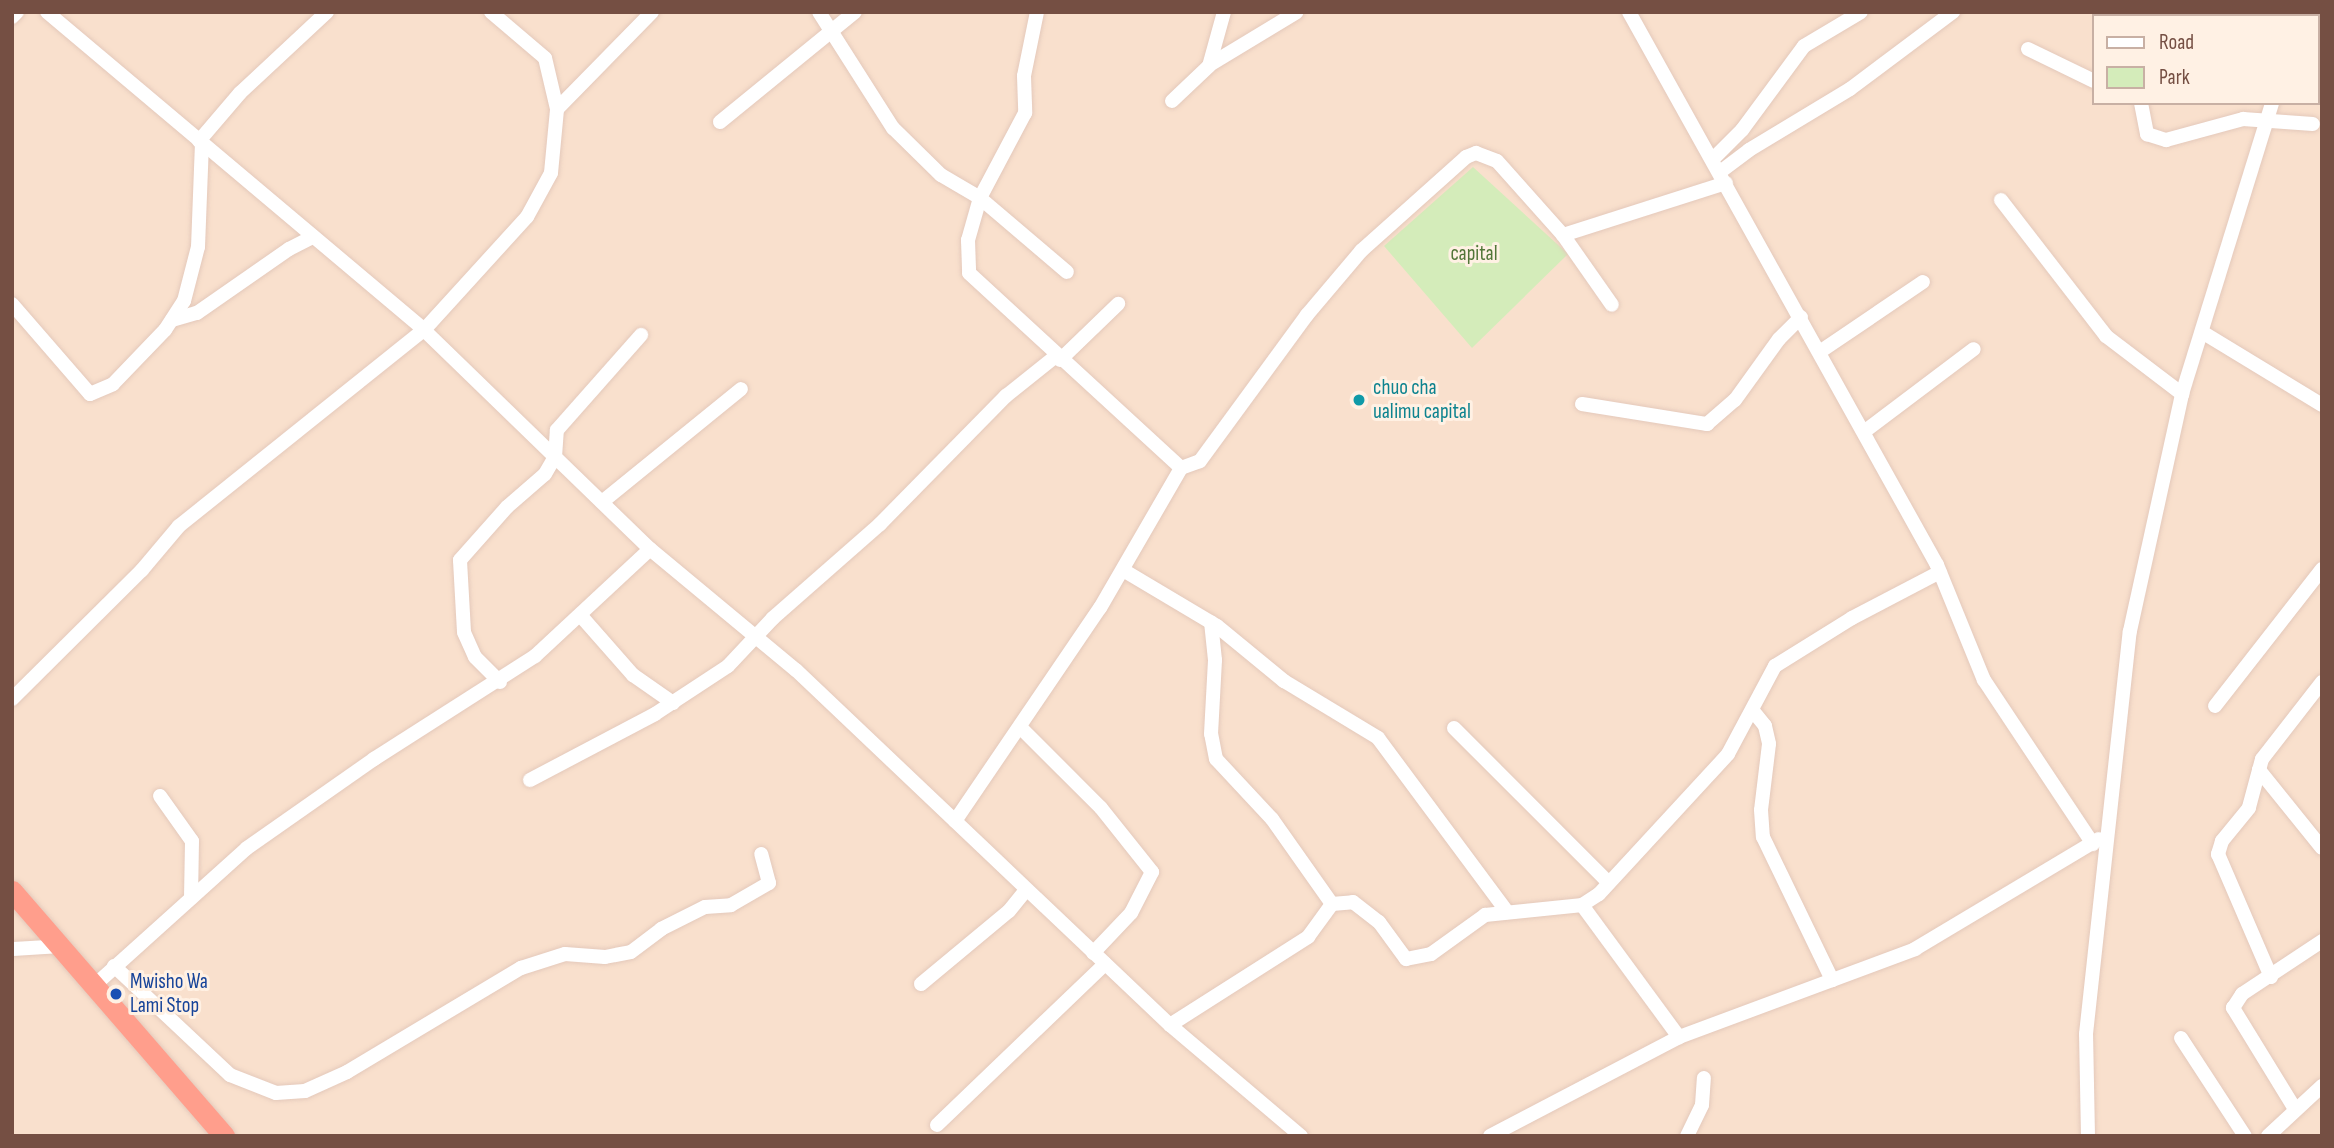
<!DOCTYPE html>
<html>
<head>
<meta charset="utf-8">
<style>
	body { margin:0 }
	#map { position:relative; width:2334px; height:1148px; overflow:hidden; background:#feeddc; font-family:"Sofia Sans Condensed",sans-serif }
	div>[style] { position:absolute }
	.residential>* { inset:0; background:#f9e0cd }
	.green>* { inset:0; background:#d4ecba }
	.roads { filter:drop-shadow(0 0 2px #e4c9bb) drop-shadow(0 0 2px #e4c9bb) }
	.minor>* { height:14px; margin:-7px; padding:0 7px; transform-origin:7px; border-radius:7px; background:#fff }
	.highway>* { height:21px; margin:-10.5px; padding:0 10.5px; transform-origin:10.5px; border-radius:10.5px; background:#ff9e8c }
	.dots>* { width:19px; height:19px; translate:-50% -50%; box-sizing:border-box; border:4px solid #fff1e4; border-radius:50% }
	span { translate:-50% -50%; white-space:nowrap; text-align:center; line-height:1.15; -webkit-text-stroke:6px #fff1e4; paint-order:stroke }
	.park-label { font-size:21px; color:#527638 }
	.culture-label { font-size:21px; color:#0d838f }
	.left { translate:0 -50%; text-align:left }
	.transit-label { font-size:21px; color:#164399 }
	.frame { position:absolute; inset:0; border:14px solid #754f43; pointer-events:none }
	.legend { position:absolute; left:2092px; top:14px; width:228px; height:91px; box-sizing:border-box; background:#fff1e4; border:2px solid #c8b0a4; margin:0; padding:9px 12px; list-style:none; font-size:21px; color:#754f43 }
	.legend li { display:flex; align-items:center; gap:14px; height:35px }
	.legend b { width:35px; border:2px solid #c8b0a4 }
</style>
</head>
<body>
<div id="map">
	<div class="residential">
		<div style="clip-path:polygon(evenodd,12px 12px,2322px 12px,2322px 1136px,12px 1136px,12px 12px,2094px 16px,2318px 16px,2318px 103px,2094px 103px,2094px 16px)"></div>
	</div>
	<div class="green">
		<div style="clip-path:polygon(1473px 167px,1568px 254px,1472px 348px,1384px 246px)"></div>
	</div>
	<div class="roads">
		<div class="minor">
			<div style="left:47px;top:12px;width:493px;rotate:40.1deg"></div>
			<div style="left:424px;top:330px;width:315px;rotate:44.1deg"></div>
			<div style="left:650px;top:549px;width:190px;rotate:39.7deg"></div>
			<div style="left:796px;top:670px;width:516px;rotate:43.51deg"></div>
			<div style="left:1170px;top:1025px;width:172px;rotate:40.3deg"></div>
			<div style="left:819px;top:12px;width:138px;rotate:57.5deg"></div>
			<div style="left:893px;top:128px;width:67px;rotate:44.4deg"></div>
			<div style="left:941px;top:175px;width:45px;rotate:30.5deg"></div>
			<div style="left:980px;top:198px;width:114px;rotate:40.4deg"></div>
			<div style="left:1037px;top:12px;width:65px;rotate:101.5deg"></div>
			<div style="left:1024px;top:76px;width:37px;rotate:88deg"></div>
			<div style="left:1025px;top:113px;width:96px;rotate:117.9deg"></div>
			<div style="left:980px;top:198px;width:44px;rotate:105.9deg"></div>
			<div style="left:968px;top:240px;width:33px;rotate:88deg"></div>
			<div style="left:969px;top:273px;width:288px;rotate:42.6deg"></div>
			<div style="left:1629px;top:12px;width:633px;rotate:60.88deg"></div>
			<div style="left:1937px;top:565px;width:124px;rotate:67.8deg"></div>
			<div style="left:1984px;top:680px;width:197px;rotate:56.4deg"></div>
			<div style="left:2206px;top:12px;width:6px;rotate:45deg"></div>
			<div style="left:2288px;top:16px;width:4px;rotate:-90deg"></div>
			<div style="left:12px;top:17px;width:7px;rotate:-45deg"></div>
			<div style="left:2028px;top:49px;width:73px;rotate:25.9deg"></div>
			<div style="left:1211px;top:64px;width:100px;rotate:-31.2deg"></div>
			<div style="left:1172px;top:101px;width:51px;rotate:-43.4deg"></div>
			<div style="left:1209px;top:66px;width:56px;rotate:-74.5deg"></div>
			<div style="left:2141px;top:103px;width:32px;rotate:79deg"></div>
			<div style="left:2147px;top:134px;width:20px;rotate:18deg"></div>
			<div style="left:2166px;top:140px;width:80px;rotate:-15.3deg"></div>
			<div style="left:2243px;top:119px;width:70px;rotate:4.1deg"></div>
			<div style="left:557px;top:109px;width:136px;rotate:-45.6deg"></div>
			<div style="left:720px;top:122px;width:174px;rotate:-39.2deg"></div>
			<div style="left:199px;top:141px;width:63px;rotate:-49.5deg"></div>
			<div style="left:240px;top:93px;width:119px;rotate:-43deg"></div>
			<div style="left:1713px;top:159px;width:41px;rotate:-45deg"></div>
			<div style="left:1742px;top:130px;width:104px;rotate:-53.6deg"></div>
			<div style="left:1804px;top:46px;width:66px;rotate:-30.8deg"></div>
			<div style="left:1720px;top:172px;width:36px;rotate:-37deg"></div>
			<div style="left:1749px;top:150px;width:118px;rotate:-31.1deg"></div>
			<div style="left:1850px;top:89px;width:129px;rotate:-36.8deg"></div>
			<div style="left:2001px;top:200px;width:172px;rotate:52.3deg"></div>
			<div style="left:2106px;top:336px;width:96px;rotate:37.3deg"></div>
			<div style="left:1563px;top:235px;width:171px;rotate:-17.7deg"></div>
			<div style="left:12px;top:304px;width:119px;rotate:49.1deg"></div>
			<div style="left:90px;top:394px;width:25px;rotate:-23deg"></div>
			<div style="left:113px;top:384px;width:75px;rotate:-46.1deg"></div>
			<div style="left:165px;top:330px;width:35px;rotate:-57deg"></div>
			<div style="left:184px;top:301px;width:56px;rotate:-75.5deg"></div>
			<div style="left:198px;top:247px;width:103px;rotate:-87.8deg"></div>
			<div style="left:172px;top:320px;width:26px;rotate:-16deg"></div>
			<div style="left:197px;top:313px;width:112px;rotate:-34.8deg"></div>
			<div style="left:289px;top:249px;width:27px;rotate:-27deg"></div>
			<div style="left:2202px;top:332px;width:140px;rotate:31.3deg"></div>
			<div style="left:1821px;top:351px;width:123px;rotate:-34.1deg"></div>
			<div style="left:1060px;top:360px;width:81px;rotate:-44deg"></div>
			<div style="left:1582px;top:404px;width:127px;rotate:9.1deg"></div>
			<div style="left:1707px;top:424px;width:37px;rotate:-41deg"></div>
			<div style="left:1735px;top:400px;width:75px;rotate:-54.2deg"></div>
			<div style="left:1779px;top:339px;width:31px;rotate:-45deg"></div>
			<div style="left:1865px;top:431px;width:136px;rotate:-37deg"></div>
			<div style="left:602px;top:502px;width:179px;rotate:-39.1deg"></div>
			<div style="left:1123px;top:570px;width:109px;rotate:30.8deg"></div>
			<div style="left:1217px;top:626px;width:87px;rotate:39.4deg"></div>
			<div style="left:1284px;top:681px;width:110px;rotate:31.2deg"></div>
			<div style="left:1378px;top:738px;width:217px;rotate:53.4deg"></div>
			<div style="left:581px;top:616px;width:79px;rotate:48.6deg"></div>
			<div style="left:633px;top:675px;width:49px;rotate:35deg"></div>
			<div style="left:500px;top:682px;width:35px;rotate:-135deg"></div>
			<div style="left:475px;top:657px;width:27px;rotate:-114deg"></div>
			<div style="left:464px;top:632px;width:72px;rotate:-93.2deg"></div>
			<div style="left:460px;top:560px;width:71px;rotate:-48.4deg"></div>
			<div style="left:507px;top:507px;width:50px;rotate:-41deg"></div>
			<div style="left:545px;top:474px;width:20px;rotate:-60deg"></div>
			<div style="left:555px;top:457px;width:27px;rotate:-86deg"></div>
			<div style="left:557px;top:430px;width:127px;rotate:-48.5deg"></div>
			<div style="left:2322px;top:682px;width:98px;rotate:127.9deg"></div>
			<div style="left:2262px;top:759px;width:11px;rotate:105deg"></div>
			<div style="left:2259px;top:770px;width:100px;rotate:51.1deg"></div>
			<div style="left:12px;top:699px;width:183px;rotate:-44.8deg"></div>
			<div style="left:142px;top:570px;width:57px;rotate:-49.9deg"></div>
			<div style="left:179px;top:526px;width:314px;rotate:-38.7deg"></div>
			<div style="left:424px;top:330px;width:153px;rotate:-47.7deg"></div>
			<div style="left:527px;top:217px;width:50px;rotate:-61.4deg"></div>
			<div style="left:551px;top:173px;width:64px;rotate:-84.6deg"></div>
			<div style="left:557px;top:109px;width:52px;rotate:-103.2deg"></div>
			<div style="left:545px;top:58px;width:71px;rotate:-139.6deg"></div>
			<div style="left:2215px;top:706px;width:174px;rotate:-52deg"></div>
			<div style="left:1753px;top:711px;width:19px;rotate:51deg"></div>
			<div style="left:1765px;top:726px;width:18px;rotate:77deg"></div>
			<div style="left:1769px;top:744px;width:66px;rotate:96.9deg"></div>
			<div style="left:1761px;top:810px;width:27px;rotate:86deg"></div>
			<div style="left:1763px;top:837px;width:159px;rotate:64.2deg"></div>
			<div style="left:1021px;top:728px;width:113px;rotate:45deg"></div>
			<div style="left:1101px;top:808px;width:82px;rotate:51.4deg"></div>
			<div style="left:1152px;top:872px;width:46px;rotate:117.1deg"></div>
			<div style="left:1131px;top:913px;width:55px;rotate:133.5deg"></div>
			<div style="left:1454px;top:728px;width:219px;rotate:45deg"></div>
			<div style="left:2259px;top:770px;width:39px;rotate:105deg"></div>
			<div style="left:2249px;top:808px;width:43px;rotate:129.3deg"></div>
			<div style="left:2222px;top:841px;width:14px;rotate:107deg"></div>
			<div style="left:2218px;top:854px;width:134px;rotate:66.7deg"></div>
			<div style="left:530px;top:780px;width:141px;rotate:-27.8deg"></div>
			<div style="left:655px;top:714px;width:87px;rotate:-33.3deg"></div>
			<div style="left:728px;top:666px;width:66px;rotate:-46.8deg"></div>
			<div style="left:773px;top:618px;width:142px;rotate:-41.3deg"></div>
			<div style="left:880px;top:524px;width:180px;rotate:-45.5deg"></div>
			<div style="left:1006px;top:396px;width:64px;rotate:-38.7deg"></div>
			<div style="left:160px;top:796px;width:55px;rotate:54.6deg"></div>
			<div style="left:192px;top:841px;width:57px;rotate:91deg"></div>
			<div style="left:955px;top:821px;width:258px;rotate:-55.8deg"></div>
			<div style="left:1100px;top:608px;width:162px;rotate:-59.9deg"></div>
			<div style="left:1181px;top:468px;width:20px;rotate:-20deg"></div>
			<div style="left:1200px;top:461px;width:181px;rotate:-53.8deg"></div>
			<div style="left:1307px;top:315px;width:84px;rotate:-49.8deg"></div>
			<div style="left:1361px;top:251px;width:141px;rotate:-41.8deg"></div>
			<div style="left:1466px;top:157px;width:11px;rotate:-22deg"></div>
			<div style="left:1476px;top:153px;width:22px;rotate:21deg"></div>
			<div style="left:1497px;top:161px;width:99px;rotate:48.3deg"></div>
			<div style="left:1563px;top:235px;width:85px;rotate:55deg"></div>
			<div style="left:1332px;top:904px;width:21px;rotate:-5deg"></div>
			<div style="left:1353px;top:902px;width:33px;rotate:38deg"></div>
			<div style="left:1379px;top:922px;width:46px;rotate:53.9deg"></div>
			<div style="left:1406px;top:959px;width:25px;rotate:-11deg"></div>
			<div style="left:1431px;top:954px;width:67px;rotate:-35.8deg"></div>
			<div style="left:1485px;top:915px;width:98px;rotate:-5.9deg"></div>
			<div style="left:1582px;top:905px;width:20px;rotate:-33deg"></div>
			<div style="left:1599px;top:894px;width:190px;rotate:-47.3deg"></div>
			<div style="left:1728px;top:754px;width:100px;rotate:-61.9deg"></div>
			<div style="left:1775px;top:666px;width:91px;rotate:-31.9deg"></div>
			<div style="left:1852px;top:618px;width:99px;rotate:-27.6deg"></div>
			<div style="left:1582px;top:905px;width:164px;rotate:53.7deg"></div>
			<div style="left:12px;top:949px;width:50px;rotate:-3.4deg"></div>
			<div style="left:114px;top:966px;width:159px;rotate:43.2deg"></div>
			<div style="left:230px;top:1075px;width:49px;rotate:21.4deg"></div>
			<div style="left:276px;top:1093px;width:29px;rotate:-4deg"></div>
			<div style="left:305px;top:1091px;width:46px;rotate:-24.3deg"></div>
			<div style="left:347px;top:1072px;width:203px;rotate:-30.9deg"></div>
			<div style="left:521px;top:968px;width:46px;rotate:-17.7deg"></div>
			<div style="left:565px;top:954px;width:40px;rotate:4.3deg"></div>
			<div style="left:605px;top:957px;width:26px;rotate:-11deg"></div>
			<div style="left:631px;top:952px;width:38px;rotate:-37deg"></div>
			<div style="left:661px;top:929px;width:49px;rotate:-26.6deg"></div>
			<div style="left:705px;top:907px;width:26px;rotate:-4deg"></div>
			<div style="left:731px;top:905px;width:44px;rotate:-30.1deg"></div>
			<div style="left:769px;top:883px;width:30px;rotate:-105deg"></div>
			<div style="left:96px;top:984px;width:203px;rotate:-42deg"></div>
			<div style="left:247px;top:848px;width:155px;rotate:-35deg"></div>
			<div style="left:374px;top:759px;width:191px;rotate:-32.6deg"></div>
			<div style="left:535px;top:656px;width:157px;rotate:-42.9deg"></div>
			<div style="left:921px;top:984px;width:114px;rotate:-39.7deg"></div>
			<div style="left:1009px;top:911px;width:27px;rotate:-51deg"></div>
			<div style="left:1170px;top:1025px;width:164px;rotate:-32.5deg"></div>
			<div style="left:1308px;top:937px;width:41px;rotate:-54deg"></div>
			<div style="left:1332px;top:904px;width:104px;rotate:-125.2deg"></div>
			<div style="left:1272px;top:819px;width:82px;rotate:-133deg"></div>
			<div style="left:1216px;top:759px;width:25px;rotate:-101deg"></div>
			<div style="left:1211px;top:734px;width:74px;rotate:-86.9deg"></div>
			<div style="left:1215px;top:660px;width:38px;rotate:-96deg"></div>
			<div style="left:2181px;top:1038px;width:117px;rotate:56.9deg"></div>
			<div style="left:2295px;top:1109px;width:119px;rotate:-121.5deg"></div>
			<div style="left:2233px;top:1008px;width:17px;rotate:-57deg"></div>
			<div style="left:2242px;top:994px;width:96px;rotate:-33.5deg"></div>
			<div style="left:937px;top:1125px;width:233px;rotate:-43.8deg"></div>
			<div style="left:1490px;top:1136px;width:213px;rotate:-27.6deg"></div>
			<div style="left:1679px;top:1037px;width:252px;rotate:-20.4deg"></div>
			<div style="left:1915px;top:949px;width:214px;rotate:-30.9deg"></div>
			<div style="left:1687px;top:1136px;width:34px;rotate:-64deg"></div>
			<div style="left:1702px;top:1105px;width:27px;rotate:-86deg"></div>
			<div style="left:2088px;top:1136px;width:102px;rotate:-91.1deg"></div>
			<div style="left:2086px;top:1034px;width:405px;rotate:-83.8deg"></div>
			<div style="left:2130px;top:631px;width:243px;rotate:-77.6deg"></div>
			<div style="left:2182px;top:394px;width:305px;rotate:-72.8deg"></div>
			<div style="left:2268px;top:1136px;width:74px;rotate:-42.8deg"></div>
		</div>
		<div class="highway">
			<div style="left:12px;top:891px;width:324px;rotate:49.1deg"></div>
		</div>
	</div>
	<div class="dots">
		<div style="left:1359px;top:400px;background:#0f9aa8"></div>
		<div style="left:116px;top:994px;background:#1a4fb4"></div>
	</div>
	<div class="park-label">
		<span style="left:1474px;top:254px">capital</span>
	</div>
	<div class="culture-label">
		<span class="left" style="left:1373px;top:400px">chuo cha<br>ualimu capital</span>
	</div>
	<div class="transit-label">
		<span class="left" style="left:130px;top:994px">Mwisho Wa<br>Lami Stop</span>
	</div>
	<div class="frame"></div>
	<ul class="legend">
	<li><b style="height:9px;background:#fff"></b>Road</li>
	<li><b style="height:19px;background:#d4ecba"></b>Park</li>
	</ul>
</div>
</body>
</html>
